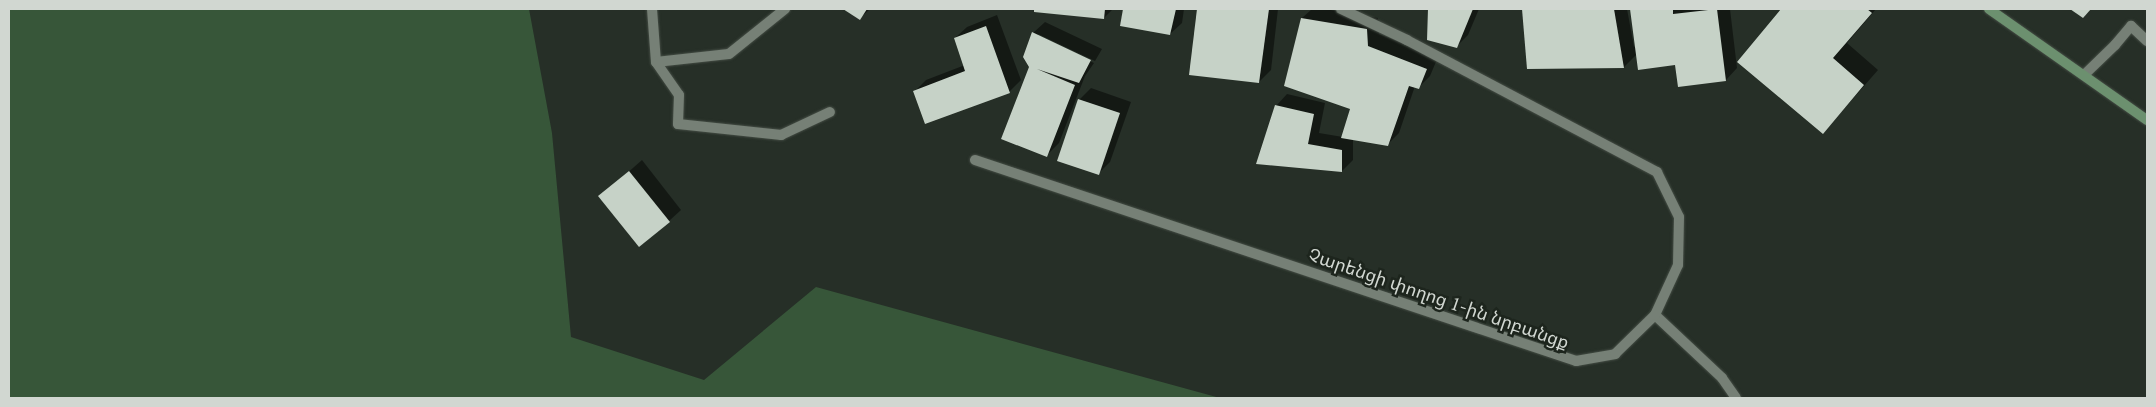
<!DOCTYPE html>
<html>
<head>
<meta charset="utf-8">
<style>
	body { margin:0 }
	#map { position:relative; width:2156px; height:407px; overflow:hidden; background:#262f27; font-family:"PT Serif","Noto Sans Armenian",serif }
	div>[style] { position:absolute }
	.green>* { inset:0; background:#375639 }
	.shadow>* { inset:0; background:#0007 }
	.building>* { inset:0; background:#c6d2c7 }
	.roads { filter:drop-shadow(0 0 1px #454d45) drop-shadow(0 0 1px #454d45) }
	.lane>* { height:10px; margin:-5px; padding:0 5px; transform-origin:5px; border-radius:5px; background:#768076 }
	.street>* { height:10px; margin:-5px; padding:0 5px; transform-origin:5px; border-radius:5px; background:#768076 }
	.secondary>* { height:10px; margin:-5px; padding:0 5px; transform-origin:5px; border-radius:5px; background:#6c906f }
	span { translate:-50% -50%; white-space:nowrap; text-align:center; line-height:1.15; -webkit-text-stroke:5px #1d251d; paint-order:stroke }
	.street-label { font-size:18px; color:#d1d7d1 }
	.frame { position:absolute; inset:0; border:10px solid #d1d7d1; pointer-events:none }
</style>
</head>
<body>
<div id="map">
	<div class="green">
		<div style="clip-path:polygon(9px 9px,529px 9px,552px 133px,571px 337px,704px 380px,816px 287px,1220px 398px,9px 398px)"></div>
	</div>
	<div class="shadow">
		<div style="clip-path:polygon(845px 9px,870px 9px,860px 18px)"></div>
		<div style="clip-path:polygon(1035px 9px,1113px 9px,1104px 18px,1035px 11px)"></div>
		<div style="clip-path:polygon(1125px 9px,1184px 9px,1182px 23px,1170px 34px,1121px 25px)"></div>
		<div style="clip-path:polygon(1198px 9px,1278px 9px,1271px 70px,1259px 82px,1190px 74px)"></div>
		<div style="clip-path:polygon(1312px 9px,1325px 9px,1378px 18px,1379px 34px,1438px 57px,1430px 76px,1419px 87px,1415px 86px,1399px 133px,1388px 144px,1353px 138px,1353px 160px,1342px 171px,1258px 163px,1276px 106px,1287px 94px,1325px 103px,1319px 133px,1343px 137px,1351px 108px,1302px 18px)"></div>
		<div style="clip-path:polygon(1429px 9px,1479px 9px,1468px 35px,1456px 47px,1428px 39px)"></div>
		<div style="clip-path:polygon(1524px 9px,1627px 9px,1634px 47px,1636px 46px,1631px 9px,1730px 9px,1737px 68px,1726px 80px,1679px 86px,1677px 64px,1637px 54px,1624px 67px,1528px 68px)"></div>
		<div style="clip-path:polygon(1783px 9px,1876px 9px,1847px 43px,1878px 70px,1823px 133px,1739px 62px)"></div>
		<div style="clip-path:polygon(997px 15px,1021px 80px,1010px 91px,926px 122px,915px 91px,926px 80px,965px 65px,955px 38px,967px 27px)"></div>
		<div style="clip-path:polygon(1045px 22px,1102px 49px,1095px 61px,1038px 34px,1038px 36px,1094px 63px,1085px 76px,1059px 143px,1047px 155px,1030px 67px,1033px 33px)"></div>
		<div style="clip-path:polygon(1091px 88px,1131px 102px,1110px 162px,1098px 174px,1079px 100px)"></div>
		<div style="clip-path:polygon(642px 160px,681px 210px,669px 221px,600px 197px)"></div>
	</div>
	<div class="building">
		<div style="clip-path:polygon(843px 9px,867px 9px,860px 20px)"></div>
		<div style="clip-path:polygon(1034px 9px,1105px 9px,1104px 19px,1034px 12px)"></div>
		<div style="clip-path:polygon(1123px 9px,1176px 9px,1170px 35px,1120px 26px)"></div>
		<div style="clip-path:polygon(1197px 9px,1269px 9px,1259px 83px,1189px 75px)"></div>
		<div style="clip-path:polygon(1428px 9px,1473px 9px,1457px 48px,1427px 40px)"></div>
		<div style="clip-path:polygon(1522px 9px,1614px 9px,1624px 68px,1527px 69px)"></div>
		<div style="clip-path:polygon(1630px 9px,1673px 9px,1673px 14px,1717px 9px,1726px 81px,1678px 87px,1675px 65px,1638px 70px)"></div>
		<div style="clip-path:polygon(1781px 9px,1867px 9px,1872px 13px,1833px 58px,1864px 85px,1823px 134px,1737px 62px)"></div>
		<div style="clip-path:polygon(2070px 9px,2091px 9px,2083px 18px)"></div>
		<div style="clip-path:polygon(1301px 18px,1367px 29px,1368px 46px,1427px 69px,1419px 89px,1409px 86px,1388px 146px,1341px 138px,1350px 109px,1284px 86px)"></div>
		<div style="clip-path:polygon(986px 26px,1010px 93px,925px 124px,913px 91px,965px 71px,954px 38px)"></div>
		<div style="clip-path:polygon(1032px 32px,1091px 60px,1079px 83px,1037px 69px,1075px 85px,1047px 157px,1001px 139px,1029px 67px,1023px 57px)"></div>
		<div style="clip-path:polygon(1078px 99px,1120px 113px,1099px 175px,1057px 161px)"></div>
		<div style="clip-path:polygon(1275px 105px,1314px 114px,1308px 144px,1342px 150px,1342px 172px,1256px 164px)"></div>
		<div style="clip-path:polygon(629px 171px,670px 222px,639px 247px,598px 196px)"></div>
	</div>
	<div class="roads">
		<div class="lane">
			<div style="left:652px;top:9px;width:53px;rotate:85.7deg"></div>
			<div style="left:656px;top:62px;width:40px;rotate:55.1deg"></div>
			<div style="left:679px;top:95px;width:29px;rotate:92deg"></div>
			<div style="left:678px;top:124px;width:104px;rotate:6.1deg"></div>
			<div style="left:781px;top:135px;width:54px;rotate:-25.1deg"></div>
			<div style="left:656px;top:62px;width:73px;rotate:-6.3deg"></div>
			<div style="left:729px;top:54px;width:72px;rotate:-38.8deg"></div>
			<div style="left:2084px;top:75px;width:43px;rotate:-44.1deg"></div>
			<div style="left:2115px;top:45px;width:25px;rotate:-50deg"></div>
			<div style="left:2131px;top:26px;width:22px;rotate:43deg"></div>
			<div style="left:1655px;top:315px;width:92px;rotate:43.2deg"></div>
			<div style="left:1722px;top:378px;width:24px;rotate:55deg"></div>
		</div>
		<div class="street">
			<div style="left:975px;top:160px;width:634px;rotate:18.49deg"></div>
			<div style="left:1576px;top:361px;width:40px;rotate:-10deg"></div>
			<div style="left:1615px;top:354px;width:56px;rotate:-44.3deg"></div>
			<div style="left:1655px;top:315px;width:55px;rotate:-65.3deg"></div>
			<div style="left:1678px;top:265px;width:48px;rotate:-88.8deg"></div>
			<div style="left:1679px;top:217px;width:50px;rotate:-116.1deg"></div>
			<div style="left:1657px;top:172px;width:283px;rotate:-152.2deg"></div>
			<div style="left:1407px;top:40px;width:73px;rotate:-154.8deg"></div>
		</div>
		<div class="secondary">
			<div style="left:1989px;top:9px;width:193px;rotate:35.1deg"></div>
		</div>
	</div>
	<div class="street-label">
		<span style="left:1439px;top:298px;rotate:19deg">Չարենցի փողոց 1-ին նրբանցք</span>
	</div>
	<div class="frame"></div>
</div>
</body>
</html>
